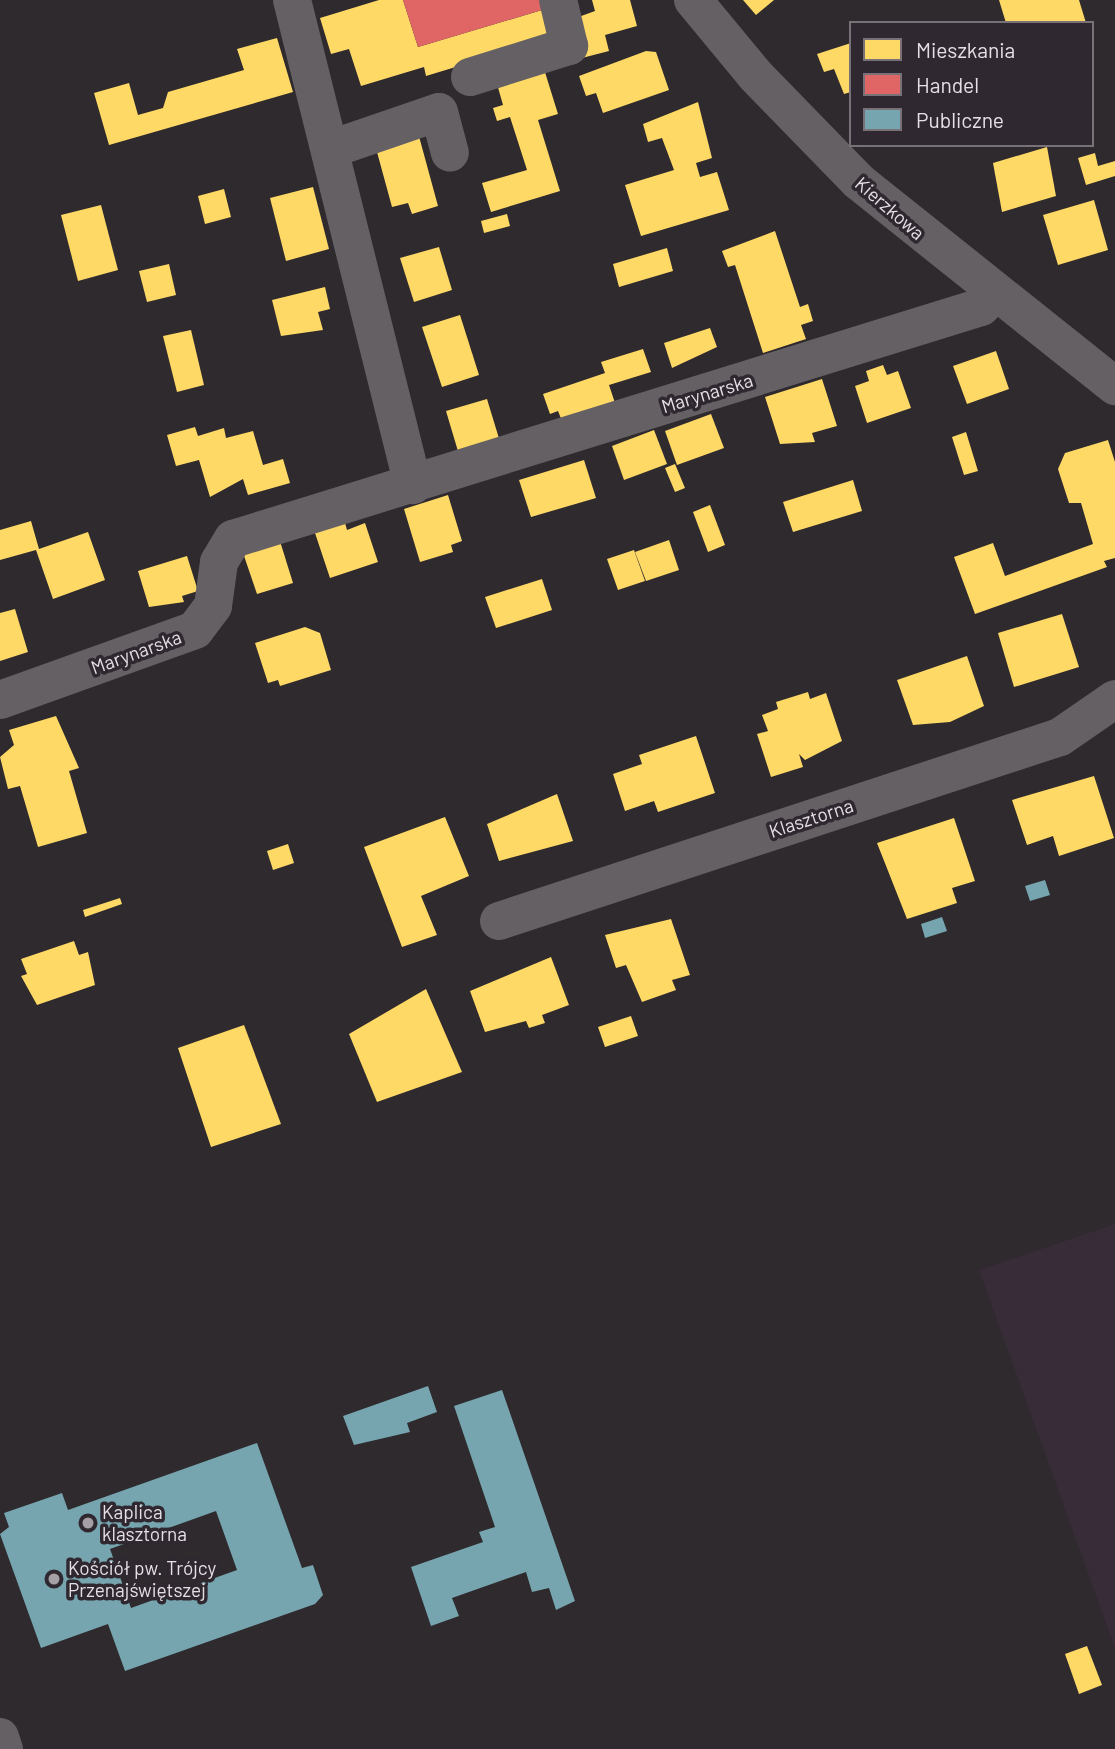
<!DOCTYPE html>
<html>
<head>
<meta charset="utf-8">
<style>
	body { margin:0 }
	#map { position:relative; width:1115px; height:1749px; overflow:hidden; background:#2e2a2e; font-family:Barlow,sans-serif }
	div>[style] { position:absolute }
	.built>* { inset:0; background:#382c38 }
	.homes>* { inset:0; background:#ffd966 }
	.shops>* { inset:0; background:#e06666 }
	.public>* { inset:0; background:#76a5af }
	.minor>* { height:38px; margin:-19px; padding:0 19px; transform-origin:19px; border-radius:19px; background:#646064 }
	.dots>* { width:19px; height:19px; translate:-50% -50%; box-sizing:border-box; border:4px solid #302830; border-radius:50% }
	span { translate:-50% -50%; white-space:nowrap; text-align:center; line-height:1.15; -webkit-text-stroke:7px #302830; paint-order:stroke }
	.street-label { font-size:19px; color:#e5e0e5 }
	.poi-label { font-size:19px; color:#e5e0e5 }
	.left { translate:0 -50%; text-align:left }
	.legend { position:absolute; left:849px; top:21px; width:245px; height:126px; box-sizing:border-box; background:#302830; border:2px solid #787278; margin:0; padding:9px 12px; list-style:none; font-size:21px; color:#e5e0e5 }
	.legend li { display:flex; align-items:center; gap:14px; height:35px }
	.legend b { width:35px; border:2px solid #787278 }
</style>
</head>
<body>
<div id="map">
	<div class="built">
		<div style="clip-path:polygon(1115px 1224px,1115px 1648px,979px 1270px)"></div>
	</div>
	<div class="homes">
		<div style="clip-path:polygon(379px 0,403px 0,418px 47px,552px 7px,561px 35px,426px 76px,424px 67px,361px 86px,349px 49px,331px 54px,320px 18px)"></div>
		<div style="clip-path:polygon(592px 0,630px 0,637px 26px,605px 35px,609px 51px,578px 59px,573px 19px,595px 11px)"></div>
		<div style="clip-path:polygon(743px 0,774px 0,756px 15px)"></div>
		<div style="clip-path:polygon(999px 0,1079px 0,1086px 23px,1006px 23px)"></div>
		<div style="clip-path:polygon(277px 38px,293px 92px,109px 145px,94px 93px,129px 83px,138px 115px,163px 108px,168px 92px,244px 70px,237px 49px)"></div>
		<div style="clip-path:polygon(851px 43px,851px 92px,844px 94px,834px 69px,824px 72px,817px 54px)"></div>
		<div style="clip-path:polygon(646px 51px,656px 52px,669px 90px,603px 113px,596px 93px,586px 96px,579px 76px)"></div>
		<div style="clip-path:polygon(544px 69px,558px 114px,538px 120px,560px 191px,491px 212px,482px 183px,527px 170px,510px 117px,497px 121px,493px 108px,503px 105px,497px 84px)"></div>
		<div style="clip-path:polygon(698px 102px,712px 158px,696px 163px,700px 177px,717px 172px,729px 210px,641px 236px,625px 185px,674px 170px,662px 138px,648px 142px,643px 124px)"></div>
		<div style="clip-path:polygon(417px 129px,438px 206px,412px 214px,408px 203px,392px 207px,377px 152px)"></div>
		<div style="clip-path:polygon(1047px 147px,1056px 196px,1002px 212px,993px 163px)"></div>
		<div style="clip-path:polygon(1095px 153px,1098px 166px,1115px 161px,1115px 176px,1086px 185px,1078px 158px)"></div>
		<div style="clip-path:polygon(313px 187px,329px 249px,286px 261px,270px 198px)"></div>
		<div style="clip-path:polygon(224px 189px,231px 217px,205px 224px,198px 196px)"></div>
		<div style="clip-path:polygon(1094px 200px,1108px 250px,1058px 265px,1043px 215px)"></div>
		<div style="clip-path:polygon(101px 205px,118px 270px,78px 281px,61px 215px)"></div>
		<div style="clip-path:polygon(507px 214px,510px 226px,484px 233px,481px 221px)"></div>
		<div style="clip-path:polygon(775px 231px,800px 307px,808px 304px,813px 321px,801px 325px,806px 339px,763px 353px,735px 265px,728px 267px,722px 251px)"></div>
		<div style="clip-path:polygon(439px 247px,452px 290px,414px 302px,400px 258px)"></div>
		<div style="clip-path:polygon(667px 248px,673px 271px,619px 287px,613px 264px)"></div>
		<div style="clip-path:polygon(169px 264px,176px 295px,147px 302px,139px 271px)"></div>
		<div style="clip-path:polygon(325px 287px,330px 309px,318px 312px,323px 330px,281px 336px,272px 300px)"></div>
		<div style="clip-path:polygon(460px 315px,479px 375px,442px 387px,422px 327px)"></div>
		<div style="clip-path:polygon(710px 328px,717px 347px,672px 368px,664px 343px)"></div>
		<div style="clip-path:polygon(191px 330px,204px 385px,177px 392px,163px 336px)"></div>
		<div style="clip-path:polygon(643px 349px,651px 372px,609px 385px,617px 409px,564px 426px,558px 411px,550px 414px,543px 394px,605px 373px,601px 362px)"></div>
		<div style="clip-path:polygon(996px 351px,1009px 389px,967px 404px,953px 366px)"></div>
		<div style="clip-path:polygon(883px 365px,887px 375px,898px 371px,911px 408px,867px 423px,855px 386px,869px 381px,866px 371px)"></div>
		<div style="clip-path:polygon(822px 379px,837px 426px,812px 433px,815px 442px,780px 444px,765px 397px)"></div>
		<div style="clip-path:polygon(487px 399px,501px 445px,460px 458px,446px 411px)"></div>
		<div style="clip-path:polygon(711px 414px,724px 448px,677px 465px,665px 431px)"></div>
		<div style="clip-path:polygon(195px 427px,198px 436px,224px 428px,226px 438px,253px 431px,263px 465px,283px 459px,290px 483px,248px 495px,243px 479px,210px 497px,199px 460px,176px 466px,167px 435px)"></div>
		<div style="clip-path:polygon(654px 430px,667px 464px,624px 480px,612px 446px)"></div>
		<div style="clip-path:polygon(966px 432px,978px 471px,964px 475px,952px 437px)"></div>
		<div style="clip-path:polygon(1108px 440px,1115px 462px,1115px 558px,1104px 561px,1107px 567px,975px 614px,954px 557px,993px 543px,1005px 576px,1093px 544px,1081px 503px,1069px 503px,1058px 469px,1065px 453px)"></div>
		<div style="clip-path:polygon(584px 460px,596px 498px,531px 517px,519px 480px)"></div>
		<div style="clip-path:polygon(675px 464px,685px 488px,675px 492px,665px 468px)"></div>
		<div style="clip-path:polygon(853px 480px,862px 511px,793px 532px,783px 502px)"></div>
		<div style="clip-path:polygon(448px 495px,462px 541px,451px 545px,453px 552px,420px 562px,404px 509px)"></div>
		<div style="clip-path:polygon(710px 505px,725px 545px,708px 552px,693px 512px)"></div>
		<div style="clip-path:polygon(31px 521px,39px 549px,88px 532px,105px 580px,53px 599px,36px 550px,0 560px,0 530px)"></div>
		<div style="clip-path:polygon(345px 523px,347px 530px,365px 523px,378px 562px,330px 578px,315px 533px)"></div>
		<div style="clip-path:polygon(279px 538px,293px 583px,257px 594px,242px 550px)"></div>
		<div style="clip-path:polygon(669px 540px,679px 570px,646px 581px,635px 552px)"></div>
		<div style="clip-path:polygon(634px 550px,645px 581px,618px 590px,607px 559px)"></div>
		<div style="clip-path:polygon(187px 556px,198px 591px,182px 596px,184px 602px,149px 607px,138px 571px)"></div>
		<div style="clip-path:polygon(542px 579px,552px 610px,496px 628px,485px 597px)"></div>
		<div style="clip-path:polygon(15px 609px,28px 652px,0 661px,0 613px)"></div>
		<div style="clip-path:polygon(1062px 614px,1079px 667px,1014px 687px,998px 633px)"></div>
		<div style="clip-path:polygon(305px 627px,320px 633px,331px 670px,280px 686px,278px 680px,268px 683px,255px 643px)"></div>
		<div style="clip-path:polygon(967px 656px,984px 706px,950px 722px,913px 725px,897px 680px)"></div>
		<div style="clip-path:polygon(808px 692px,810px 699px,826px 693px,842px 741px,805px 760px,799px 754px,803px 767px,771px 777px,757px 734px,768px 731px,762px 715px,778px 709px,776px 702px)"></div>
		<div style="clip-path:polygon(56px 716px,79px 768px,69px 771px,87px 833px,38px 847px,20px 786px,8px 789px,0 757px,14px 745px,9px 730px)"></div>
		<div style="clip-path:polygon(696px 736px,715px 793px,658px 812px,654px 801px,625px 811px,613px 774px,642px 764px,639px 755px)"></div>
		<div style="clip-path:polygon(1094px 776px,1114px 838px,1059px 856px,1053px 836px,1027px 845px,1012px 800px)"></div>
		<div style="clip-path:polygon(557px 794px,573px 841px,499px 861px,487px 824px)"></div>
		<div style="clip-path:polygon(445px 817px,469px 876px,421px 896px,437px 935px,402px 947px,364px 847px)"></div>
		<div style="clip-path:polygon(954px 818px,975px 881px,952px 888px,957px 903px,907px 919px,877px 843px)"></div>
		<div style="clip-path:polygon(288px 844px,294px 863px,273px 870px,267px 851px)"></div>
		<div style="clip-path:polygon(120px 898px,122px 904px,85px 917px,83px 910px)"></div>
		<div style="clip-path:polygon(671px 919px,690px 975px,672px 980px,676px 990px,642px 1002px,626px 965px,616px 968px,605px 935px)"></div>
		<div style="clip-path:polygon(74px 941px,79px 955px,88px 952px,95px 985px,37px 1005px,21px 976px,27px 974px,21px 959px)"></div>
		<div style="clip-path:polygon(551px 957px,569px 1005px,542px 1015px,545px 1023px,529px 1028px,526px 1021px,485px 1032px,470px 991px)"></div>
		<div style="clip-path:polygon(426px 989px,462px 1072px,377px 1102px,349px 1034px)"></div>
		<div style="clip-path:polygon(631px 1016px,638px 1036px,605px 1047px,598px 1027px)"></div>
		<div style="clip-path:polygon(244px 1025px,281px 1124px,211px 1147px,178px 1048px)"></div>
		<div style="clip-path:polygon(1087px 1646px,1102px 1685px,1079px 1694px,1065px 1654px)"></div>
	</div>
	<div class="shops">
		<div style="clip-path:polygon(403px 0,550px 0,552px 7px,418px 47px)"></div>
	</div>
	<div class="public">
		<div style="clip-path:polygon(1045px 880px,1050px 895px,1030px 901px,1025px 886px)"></div>
		<div style="clip-path:polygon(942px 917px,947px 931px,925px 938px,921px 924px)"></div>
		<div style="clip-path:polygon(428px 1386px,437px 1412px,407px 1423px,410px 1432px,354px 1445px,343px 1416px)"></div>
		<div style="clip-path:polygon(502px 1390px,575px 1601px,556px 1610px,549px 1588px,532px 1592px,526px 1572px,452px 1598px,459px 1616px,431px 1626px,411px 1567px,483px 1542px,479px 1532px,495px 1527px,454px 1406px)"></div>
		<div style="clip-path:polygon(evenodd,257px 1443px,302px 1568px,313px 1565px,323px 1595px,315px 1604px,125px 1671px,108px 1624px,41px 1648px,0 1534px,9px 1527px,4px 1513px,62px 1493px,68px 1510px,257px 1443px,216px 1511px,237px 1570px,131px 1608px,110px 1549px,216px 1511px)"></div>
	</div>
	<div class="minor">
		<div style="left:292px;top:0;width:500px;rotate:76deg"></div>
		<div style="left:693px;top:0;width:97px;rotate:50.4deg"></div>
		<div style="left:755px;top:75px;width:148px;rotate:45.8deg"></div>
		<div style="left:858px;top:181px;width:329px;rotate:38.6deg"></div>
		<div style="left:470px;top:77px;width:104px;rotate:-17.4deg"></div>
		<div style="left:569px;top:46px;width:47px;rotate:-103.4deg"></div>
		<div style="left:331px;top:149px;width:114px;rotate:-18.9deg"></div>
		<div style="left:439px;top:112px;width:42px;rotate:75deg"></div>
		<div style="left:0;top:700px;width:207px;rotate:-19.7deg"></div>
		<div style="left:195px;top:630px;width:30px;rotate:-53deg"></div>
		<div style="left:213px;top:606px;width:44px;rotate:-82.2deg"></div>
		<div style="left:219px;top:562px;width:27px;rotate:-59deg"></div>
		<div style="left:233px;top:539px;width:783px;rotate:-17.23deg"></div>
		<div style="left:981px;top:307px;width:20px;rotate:-45deg"></div>
		<div style="left:499px;top:921px;width:590px;rotate:-18.16deg"></div>
		<div style="left:1060px;top:737px;width:67px;rotate:-34.6deg"></div>
		<div style="left:0;top:1737px;width:13px;rotate:72deg"></div>
	</div>
	<div class="dots">
		<div style="left:88px;top:1523px;background:#a5a0a5"></div>
		<div style="left:54px;top:1579px;background:#a5a0a5"></div>
	</div>
	<div class="street-label">
		<span style="left:890px;top:208px;rotate:41deg">Kierzkowa</span>
		<span style="left:707px;top:393px;rotate:-17deg">Marynarska</span>
		<span style="left:136px;top:652px;rotate:-20deg">Marynarska</span>
		<span style="left:811px;top:818px;rotate:-18deg">Klasztorna</span>
	</div>
	<div class="poi-label">
		<span class="left" style="left:102px;top:1523px">Kaplica<br>klasztorna</span>
		<span class="left" style="left:68px;top:1579px">Kościół pw. Trójcy<br>Przenajświętszej</span>
	</div>
	<ul class="legend">
	<li><b style="height:19px;background:#ffd966"></b>Mieszkania</li>
	<li><b style="height:19px;background:#e06666"></b>Handel</li>
	<li><b style="height:19px;background:#76a5af"></b>Publiczne</li>
	</ul>
</div>
</body>
</html>
